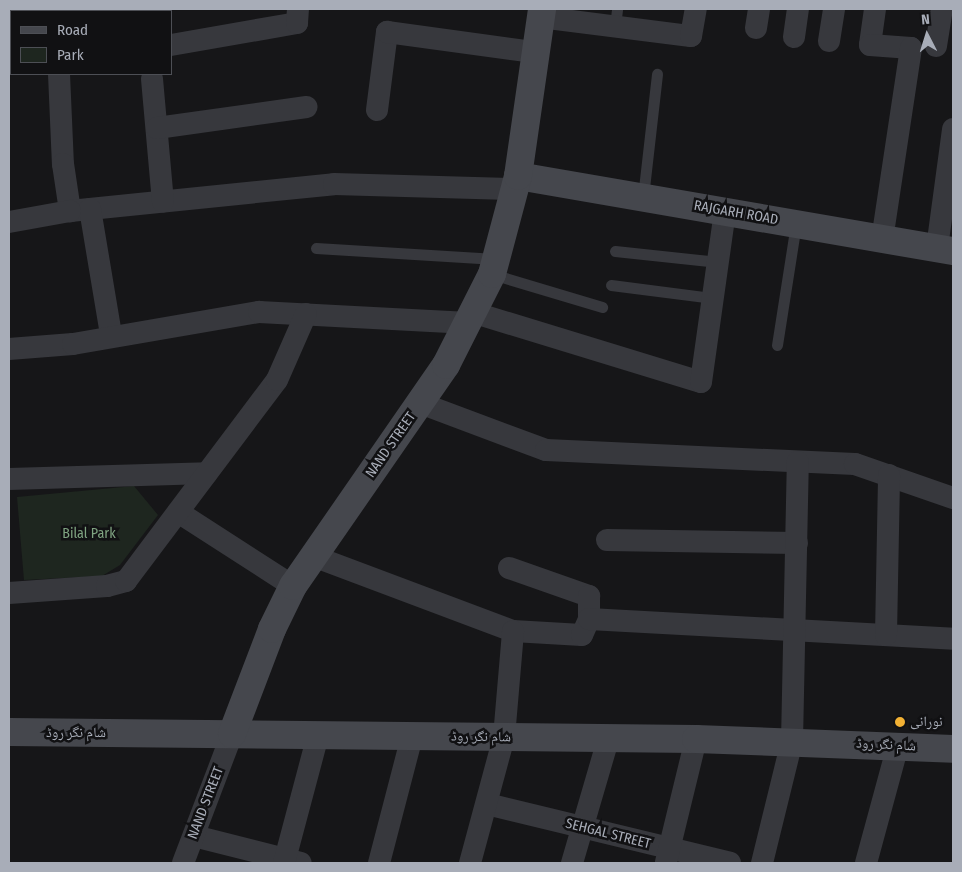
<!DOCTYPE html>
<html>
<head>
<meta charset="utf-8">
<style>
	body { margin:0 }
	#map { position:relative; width:962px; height:872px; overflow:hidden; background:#161618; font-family:"Fira Sans Condensed","Noto Naskh Arabic",sans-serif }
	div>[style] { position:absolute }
	.green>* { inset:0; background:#1e261f }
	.lane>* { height:11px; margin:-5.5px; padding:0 5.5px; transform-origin:5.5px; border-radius:5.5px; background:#37383d }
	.street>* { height:22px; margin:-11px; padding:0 11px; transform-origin:11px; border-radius:11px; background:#37383d }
	.secondary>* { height:28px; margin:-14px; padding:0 14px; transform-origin:14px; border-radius:14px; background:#45474d }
	.dots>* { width:14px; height:14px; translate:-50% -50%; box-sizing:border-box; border:2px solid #111113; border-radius:50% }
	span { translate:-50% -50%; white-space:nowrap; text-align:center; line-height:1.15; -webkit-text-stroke:5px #111113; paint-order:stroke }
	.street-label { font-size:14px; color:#a8adb8 }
	.park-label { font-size:14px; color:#7fa381 }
	.poi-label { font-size:14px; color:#a8adb8 }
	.left { translate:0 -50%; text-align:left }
	.frame { position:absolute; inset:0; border:10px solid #a8adb8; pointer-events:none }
	.legend { position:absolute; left:10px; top:10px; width:162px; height:65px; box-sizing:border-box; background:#111113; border:1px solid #4d4f55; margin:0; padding:6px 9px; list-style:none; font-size:15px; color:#a8adb8 }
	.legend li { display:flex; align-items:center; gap:10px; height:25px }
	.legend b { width:25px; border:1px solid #4d4f55 }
	.north { position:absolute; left:902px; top:10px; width:50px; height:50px; -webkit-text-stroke:4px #111113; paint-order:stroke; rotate:355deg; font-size:14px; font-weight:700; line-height:20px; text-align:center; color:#a8adb8 }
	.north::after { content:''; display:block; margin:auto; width:18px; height:22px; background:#a8adb8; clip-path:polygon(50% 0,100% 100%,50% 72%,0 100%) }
</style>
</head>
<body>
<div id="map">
	<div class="green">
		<div style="clip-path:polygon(134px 486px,158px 515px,120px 565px,102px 576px,24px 580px,17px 497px)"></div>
	</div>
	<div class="lane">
		<div style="left:615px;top:26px;width:17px;rotate:-83deg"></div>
		<div style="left:643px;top:197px;width:124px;rotate:-83.5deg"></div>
		<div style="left:316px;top:248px;width:180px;rotate:3.5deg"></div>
		<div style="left:615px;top:251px;width:104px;rotate:6.1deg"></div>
		<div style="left:492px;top:274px;width:115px;rotate:16.7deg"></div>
		<div style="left:611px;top:285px;width:103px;rotate:7.3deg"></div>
		<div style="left:777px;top:345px;width:123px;rotate:-81.1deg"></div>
	</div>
	<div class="street">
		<div style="left:875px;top:9px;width:36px;rotate:98deg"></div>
		<div style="left:870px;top:45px;width:41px;rotate:4.2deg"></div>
		<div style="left:911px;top:48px;width:193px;rotate:98.6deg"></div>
		<div style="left:540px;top:17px;width:152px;rotate:7.2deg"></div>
		<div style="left:691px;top:36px;width:27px;rotate:-80deg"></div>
		<div style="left:9px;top:28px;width:2px"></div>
		<div style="left:756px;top:28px;width:19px;rotate:-81deg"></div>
		<div style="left:794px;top:37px;width:28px;rotate:-82deg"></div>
		<div style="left:829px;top:41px;width:32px;rotate:-81deg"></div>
		<div style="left:171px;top:45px;width:128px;rotate:-9.9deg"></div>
		<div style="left:297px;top:23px;width:14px;rotate:-86deg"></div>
		<div style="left:936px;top:46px;width:37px;rotate:-81deg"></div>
		<div style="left:59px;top:74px;width:90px;rotate:87.5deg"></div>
		<div style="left:63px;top:164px;width:48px;rotate:81.5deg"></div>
		<div style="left:70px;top:211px;width:265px;rotate:-5.8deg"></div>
		<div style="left:334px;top:184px;width:181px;rotate:1.6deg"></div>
		<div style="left:152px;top:79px;width:123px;rotate:84.9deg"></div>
		<div style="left:377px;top:110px;width:79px;rotate:-82.7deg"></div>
		<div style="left:387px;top:32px;width:147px;rotate:7.8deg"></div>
		<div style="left:157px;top:128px;width:151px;rotate:-8deg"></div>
		<div style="left:90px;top:209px;width:127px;rotate:80.5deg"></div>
		<div style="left:9px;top:222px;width:62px;rotate:-10.2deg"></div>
		<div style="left:937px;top:248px;width:120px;rotate:-82.3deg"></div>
		<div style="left:475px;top:313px;width:236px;rotate:17deg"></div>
		<div style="left:701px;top:382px;width:173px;rotate:-82deg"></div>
		<div style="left:9px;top:349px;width:64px;rotate:-4.5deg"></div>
		<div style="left:73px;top:344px;width:189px;rotate:-9.8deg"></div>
		<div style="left:259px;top:312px;width:210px;rotate:3deg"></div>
		<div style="left:420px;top:403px;width:134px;rotate:20.5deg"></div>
		<div style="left:546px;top:450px;width:309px;rotate:2.6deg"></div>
		<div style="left:855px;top:464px;width:104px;rotate:19.1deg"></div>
		<div style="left:9px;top:479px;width:198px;rotate:-1.7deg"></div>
		<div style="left:178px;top:512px;width:137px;rotate:32.8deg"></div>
		<div style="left:607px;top:540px;width:190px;rotate:0.9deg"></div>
		<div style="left:313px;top:556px;width:214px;rotate:20.6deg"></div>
		<div style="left:513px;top:631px;width:69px;rotate:3.3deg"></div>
		<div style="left:582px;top:635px;width:17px;rotate:-66deg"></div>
		<div style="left:509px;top:568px;width:85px;rotate:19.3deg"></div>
		<div style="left:589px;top:596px;width:23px;rotate:90deg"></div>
		<div style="left:589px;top:619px;width:365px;rotate:3.1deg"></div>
		<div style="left:9px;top:593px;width:98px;rotate:-4.1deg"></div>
		<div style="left:107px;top:586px;width:20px;rotate:-15deg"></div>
		<div style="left:126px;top:581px;width:251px;rotate:-53.1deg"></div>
		<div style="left:277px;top:380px;width:72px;rotate:-66.3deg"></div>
		<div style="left:886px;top:635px;width:160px;rotate:-88.9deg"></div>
		<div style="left:487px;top:804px;width:250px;rotate:13.6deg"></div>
		<div style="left:194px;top:836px;width:110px;rotate:14.2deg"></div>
		<div style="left:666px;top:862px;width:127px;rotate:-76.3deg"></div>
		<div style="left:183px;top:863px;width:138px;rotate:-69.2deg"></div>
		<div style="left:284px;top:863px;width:132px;rotate:-75.1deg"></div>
		<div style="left:379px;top:863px;width:131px;rotate:-75.4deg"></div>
		<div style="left:470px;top:863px;width:131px;rotate:-74.9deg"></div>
		<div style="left:504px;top:737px;width:106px;rotate:-85.1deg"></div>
		<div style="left:572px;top:863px;width:128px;rotate:-73.7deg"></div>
		<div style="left:762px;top:863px;width:126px;rotate:-76.2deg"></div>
		<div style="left:792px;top:741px;width:279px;rotate:-88.8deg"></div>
		<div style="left:866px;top:863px;width:122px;rotate:-74.8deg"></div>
	</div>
	<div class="secondary">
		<div style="left:9px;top:10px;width:1px;rotate:-90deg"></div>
		<div style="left:518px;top:176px;width:441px;rotate:9.8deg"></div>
		<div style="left:9px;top:732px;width:687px;rotate:0.58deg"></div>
		<div style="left:696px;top:739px;width:257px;rotate:2.2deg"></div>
		<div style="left:232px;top:734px;width:112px;rotate:-69.1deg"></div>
		<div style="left:272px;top:629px;width:48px;rotate:-64deg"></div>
		<div style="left:293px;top:586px;width:269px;rotate:-55.3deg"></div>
		<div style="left:446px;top:365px;width:102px;rotate:-63.2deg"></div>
		<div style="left:492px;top:274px;width:101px;rotate:-75.1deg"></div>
		<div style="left:518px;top:176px;width:169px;rotate:-81.8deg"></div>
	</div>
	<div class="dots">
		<div style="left:900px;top:722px;background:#f2b134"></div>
	</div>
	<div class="street-label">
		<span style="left:736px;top:213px;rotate:10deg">RAJGARH ROAD</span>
		<span style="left:391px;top:445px;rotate:-55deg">NAND STREET</span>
		<span style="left:76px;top:733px">شام نگر روڈ</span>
		<span style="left:481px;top:737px;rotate:1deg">شام نگر روڈ</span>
		<span style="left:886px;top:745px;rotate:3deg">شام نگر روڈ</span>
		<span style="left:206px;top:803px;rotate:-69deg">NAND STREET</span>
		<span style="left:608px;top:834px;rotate:14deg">SEHGAL STREET</span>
	</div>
	<div class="park-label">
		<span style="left:89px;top:534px">Bilal Park</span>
	</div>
	<div class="poi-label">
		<span class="left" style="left:910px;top:722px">نورانی</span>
	</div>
	<div class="frame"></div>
	<ul class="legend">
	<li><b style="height:6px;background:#45474d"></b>Road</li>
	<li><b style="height:14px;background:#1e261f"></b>Park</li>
	</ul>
	<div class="north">N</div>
</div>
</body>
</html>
